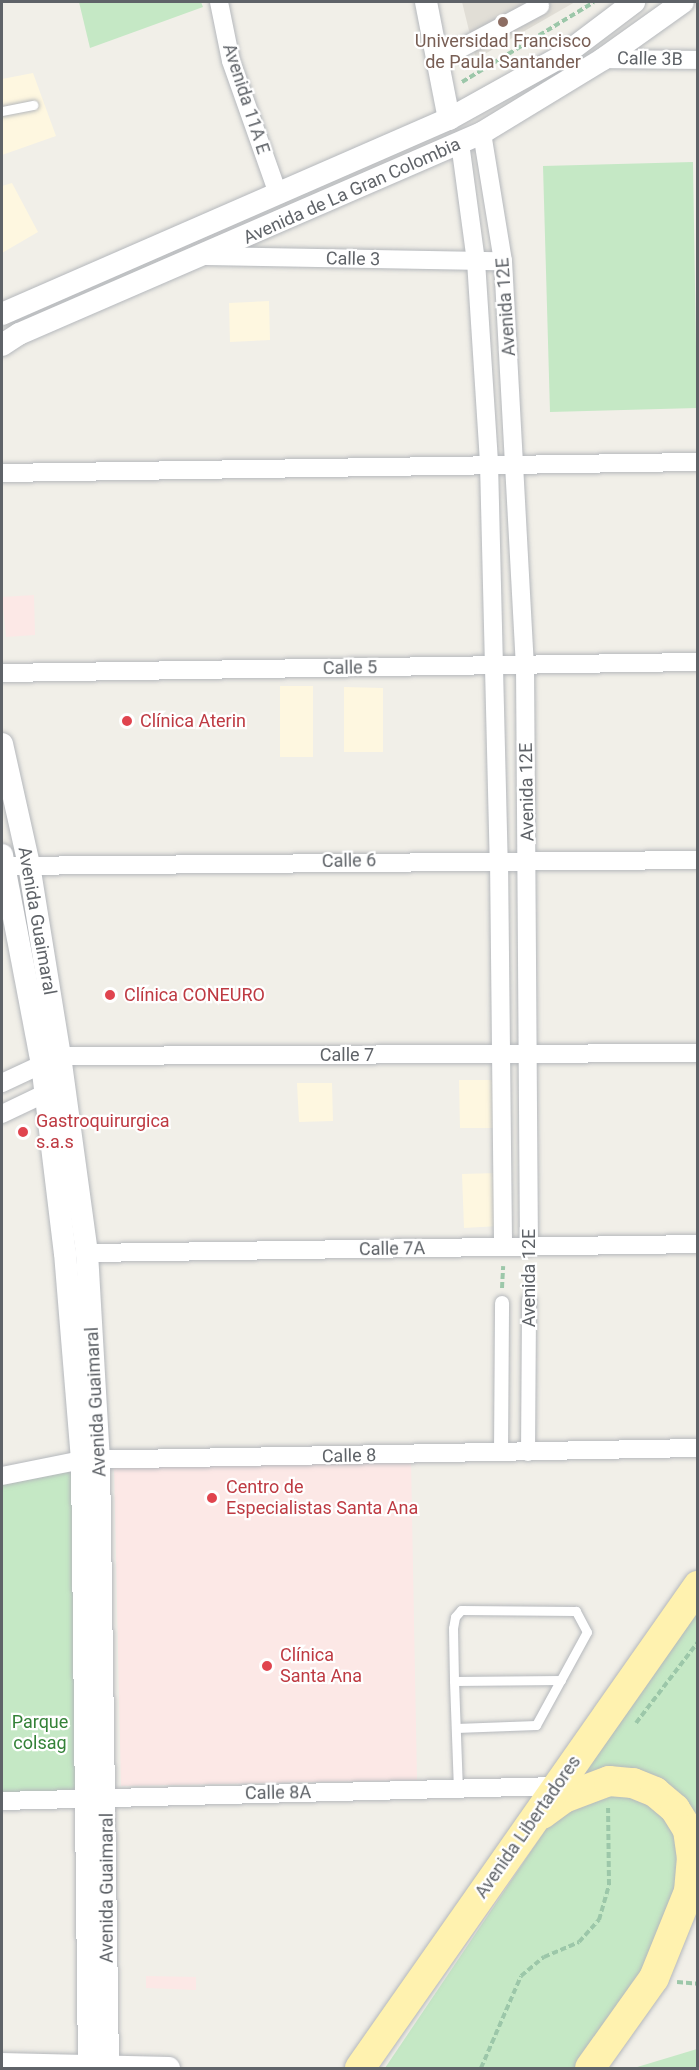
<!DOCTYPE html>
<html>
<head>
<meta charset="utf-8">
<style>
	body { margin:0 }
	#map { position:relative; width:699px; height:2070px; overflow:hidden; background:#f1efe8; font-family:Roboto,sans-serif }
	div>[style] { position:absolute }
	.commercial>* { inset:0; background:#fef7e0 }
	.education>* { inset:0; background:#e1ded6 }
	.medical>* { inset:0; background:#fce8e6 }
	.green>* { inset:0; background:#c5e8c5 }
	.path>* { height:4px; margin-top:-2px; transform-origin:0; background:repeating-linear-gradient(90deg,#9cc7a9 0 6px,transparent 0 9px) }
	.roads { filter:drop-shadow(0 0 2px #b5b8bc) drop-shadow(0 0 2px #b5b8bc) }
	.service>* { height:9px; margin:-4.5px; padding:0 4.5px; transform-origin:4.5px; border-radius:4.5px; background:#fff }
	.pedestrian>* { height:14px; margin:-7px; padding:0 7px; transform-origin:7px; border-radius:7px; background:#fff }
	.minor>* { height:18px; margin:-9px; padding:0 9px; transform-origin:9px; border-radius:9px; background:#fff }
	.tertiary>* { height:22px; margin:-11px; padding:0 11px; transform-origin:11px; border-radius:11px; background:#fff }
	.primary>* { height:30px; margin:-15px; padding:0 15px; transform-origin:15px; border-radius:15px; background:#fff2af }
	.dots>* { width:16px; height:16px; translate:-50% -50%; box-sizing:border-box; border:3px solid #fff; border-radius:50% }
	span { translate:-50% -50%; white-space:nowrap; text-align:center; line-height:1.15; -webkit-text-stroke:4.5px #fff; paint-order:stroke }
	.education-label { font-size:18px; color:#785e54 }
	.street-label { font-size:18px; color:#5f6368 }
	.health-label { font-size:18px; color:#be3a42 }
	.left { translate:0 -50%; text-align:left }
	.park-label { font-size:18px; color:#348238 }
	.frame { position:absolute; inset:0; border:3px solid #5f6368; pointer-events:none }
</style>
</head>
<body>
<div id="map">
	<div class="commercial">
		<div style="clip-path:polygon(33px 73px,56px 136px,2px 155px,2px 79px)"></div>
		<div style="clip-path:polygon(12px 183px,38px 232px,2px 253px,2px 186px)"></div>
		<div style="clip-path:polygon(269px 301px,270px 340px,230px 342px,229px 303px)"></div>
		<div style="clip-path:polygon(280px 686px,313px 686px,313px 757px,280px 757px)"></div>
		<div style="clip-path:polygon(344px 687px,383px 688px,383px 752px,344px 752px)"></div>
		<div style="clip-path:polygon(459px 1080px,495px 1080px,497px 1128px,460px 1128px)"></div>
		<div style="clip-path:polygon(297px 1083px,332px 1083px,333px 1121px,299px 1122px)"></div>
		<div style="clip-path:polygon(497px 1173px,499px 1226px,464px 1228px,462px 1174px)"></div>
	</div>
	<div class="education">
		<div style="clip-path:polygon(462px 2px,575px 2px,476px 59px)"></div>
	</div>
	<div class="medical">
		<div style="clip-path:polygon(34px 595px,35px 635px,6px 637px,2px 597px)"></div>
		<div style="clip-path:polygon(411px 1461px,417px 1780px,121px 1786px,114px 1467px)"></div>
		<div style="clip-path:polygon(146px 1976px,196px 1977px,196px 1990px,146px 1988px)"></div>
	</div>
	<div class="green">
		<div style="clip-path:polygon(79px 2px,201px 2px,203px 7px,90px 48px)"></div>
		<div style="clip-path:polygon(693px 162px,697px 408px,550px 412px,543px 166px)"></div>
		<div style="clip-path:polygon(73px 1471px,80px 1793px,2px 1796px,2px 1485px)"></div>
		<div style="clip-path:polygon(697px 1603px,697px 1846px,682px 1807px,571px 1783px)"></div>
		<div style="clip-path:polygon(620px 1790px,668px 1811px,684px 1878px,656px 1952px,578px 2068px,385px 2068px,548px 1826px,590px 1791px)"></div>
		<div style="clip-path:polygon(697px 2049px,697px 2068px,634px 2068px)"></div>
	</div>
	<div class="path">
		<div style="left:462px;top:82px;width:154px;rotate:-31.2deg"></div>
		<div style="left:529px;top:1285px;width:20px;rotate:-90deg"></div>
		<div style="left:502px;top:1288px;width:22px;rotate:-87deg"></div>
		<div style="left:636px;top:1723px;width:102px;rotate:-52.6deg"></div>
		<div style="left:677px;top:1982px;width:21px;rotate:5deg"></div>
		<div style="left:481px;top:2068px;width:100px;rotate:-66.5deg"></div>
		<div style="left:521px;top:1976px;width:30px;rotate:-40deg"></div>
		<div style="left:544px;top:1957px;width:38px;rotate:-23deg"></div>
		<div style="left:579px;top:1942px;width:30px;rotate:-48deg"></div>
		<div style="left:599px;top:1920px;width:36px;rotate:-74deg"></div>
		<div style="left:609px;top:1885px;width:77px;rotate:-90.7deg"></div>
	</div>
	<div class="roads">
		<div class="service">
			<div style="left:2px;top:111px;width:32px;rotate:-11deg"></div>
			<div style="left:454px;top:1681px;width:107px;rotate:-0.5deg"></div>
			<div style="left:456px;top:1728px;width:80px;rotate:-2.1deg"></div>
			<div style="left:536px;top:1725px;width:106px;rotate:-61.3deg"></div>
			<div style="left:587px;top:1632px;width:24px;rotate:-118deg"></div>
			<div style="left:576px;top:1611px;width:115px;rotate:-179.5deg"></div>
			<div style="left:461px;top:1610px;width:9px;rotate:131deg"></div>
			<div style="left:455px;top:1617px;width:11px;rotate:100deg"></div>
			<div style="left:453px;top:1628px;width:53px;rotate:88.9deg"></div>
			<div style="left:454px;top:1681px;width:107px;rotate:87.9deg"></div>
		</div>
		<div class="pedestrian">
			<div style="left:501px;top:1454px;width:151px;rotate:-89.6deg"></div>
			<div style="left:528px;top:1454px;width:154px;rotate:-89.6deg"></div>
		</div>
		<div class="minor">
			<div style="left:219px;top:2px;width:60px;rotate:78.5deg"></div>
			<div style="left:231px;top:61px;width:141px;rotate:70.5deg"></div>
			<div style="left:603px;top:59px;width:95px;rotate:0.6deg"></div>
			<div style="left:437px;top:61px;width:117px;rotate:-28.1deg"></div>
			<div style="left:482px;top:133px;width:130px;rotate:80.7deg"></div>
			<div style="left:503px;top:261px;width:405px;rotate:86.9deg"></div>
			<div style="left:525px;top:665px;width:582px;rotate:89.61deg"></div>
			<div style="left:460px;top:143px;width:119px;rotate:82.3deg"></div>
			<div style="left:476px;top:261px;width:202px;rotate:86.3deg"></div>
			<div style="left:489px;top:463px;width:396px;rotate:88.6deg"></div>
			<div style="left:499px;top:859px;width:388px;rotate:89.4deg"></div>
			<div style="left:202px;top:256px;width:301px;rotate:1deg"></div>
			<div style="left:2px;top:473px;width:696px;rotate:-0.91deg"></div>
			<div style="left:2px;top:673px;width:696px;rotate:-0.91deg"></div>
			<div style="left:2px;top:866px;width:696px;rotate:-0.49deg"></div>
			<div style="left:2px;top:1083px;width:64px;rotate:-25deg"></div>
			<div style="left:60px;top:1056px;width:638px;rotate:-0.27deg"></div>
			<div style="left:2px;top:1114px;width:49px;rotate:-25.5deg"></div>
			<div style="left:87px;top:1253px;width:611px;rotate:-0.84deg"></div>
			<div style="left:2px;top:1476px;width:82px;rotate:-11.3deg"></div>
			<div style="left:82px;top:1460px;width:616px;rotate:-1.12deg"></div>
			<div style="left:2px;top:1801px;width:553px;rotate:-1.55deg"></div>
		</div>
		<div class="tertiary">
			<div style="left:426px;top:2px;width:119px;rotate:78.9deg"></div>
			<div style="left:2px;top:314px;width:488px;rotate:-23.6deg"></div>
			<div style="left:449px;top:119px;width:132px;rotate:-29.1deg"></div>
			<div style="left:564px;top:55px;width:88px;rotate:-37.1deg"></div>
			<div style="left:2px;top:345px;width:20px;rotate:-33deg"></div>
			<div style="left:19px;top:334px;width:505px;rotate:-23.47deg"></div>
			<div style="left:482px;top:133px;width:142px;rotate:-31.4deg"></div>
			<div style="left:603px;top:59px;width:98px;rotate:-35.5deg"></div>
			<div style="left:2px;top:744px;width:124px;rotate:77.4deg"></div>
			<div style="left:29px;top:865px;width:193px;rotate:80.8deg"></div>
			<div style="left:60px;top:1056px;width:199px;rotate:82.2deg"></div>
			<div style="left:87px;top:1253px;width:207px;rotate:86.7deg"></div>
			<div style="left:99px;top:1460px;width:608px;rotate:89.15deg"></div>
			<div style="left:2px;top:855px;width:213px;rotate:79.2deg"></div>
			<div style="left:42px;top:1064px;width:190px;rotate:83.1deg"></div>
			<div style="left:65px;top:1253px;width:208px;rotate:85.3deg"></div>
			<div style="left:82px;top:1460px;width:608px;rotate:89.34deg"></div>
			<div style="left:2px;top:2064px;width:167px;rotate:1.4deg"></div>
		</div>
		<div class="primary">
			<div style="left:542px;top:1814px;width:27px;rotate:-36deg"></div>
			<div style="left:564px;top:1798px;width:48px;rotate:-20.7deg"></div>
			<div style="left:609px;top:1781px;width:24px;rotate:5deg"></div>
			<div style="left:633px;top:1783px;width:24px;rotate:22deg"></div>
			<div style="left:655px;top:1792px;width:26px;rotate:40deg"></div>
			<div style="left:675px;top:1809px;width:25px;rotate:58deg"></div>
			<div style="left:688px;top:1830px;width:27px;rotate:82deg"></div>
			<div style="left:692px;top:1857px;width:35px;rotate:95deg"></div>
			<div style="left:360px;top:2068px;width:589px;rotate:-54.96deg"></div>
			<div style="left:590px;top:2068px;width:110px;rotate:-54.6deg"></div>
			<div style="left:654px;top:1978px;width:112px;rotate:-68deg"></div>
		</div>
	</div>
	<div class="dots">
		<div style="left:503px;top:22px;background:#8d6e63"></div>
		<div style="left:127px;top:721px;background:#e0444e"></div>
		<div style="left:110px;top:995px;background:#e0444e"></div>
		<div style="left:23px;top:1132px;background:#e0444e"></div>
		<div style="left:212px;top:1498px;background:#e0444e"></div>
		<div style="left:267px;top:1666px;background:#e0444e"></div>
	</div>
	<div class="education-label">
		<span style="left:503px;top:52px">Universidad Francisco<br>de Paula Santander</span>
	</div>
	<div class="street-label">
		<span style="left:650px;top:59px;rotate:1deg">Calle 3B</span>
		<span style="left:246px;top:99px;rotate:72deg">Avenida 11A E</span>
		<span style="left:352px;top:191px;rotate:-24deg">Avenida de La Gran Colombia</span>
		<span style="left:353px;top:259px;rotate:1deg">Calle 3</span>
		<span style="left:506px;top:307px;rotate:-94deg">Avenida 12E</span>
		<span style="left:350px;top:668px;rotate:-1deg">Calle 5</span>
		<span style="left:527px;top:792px;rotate:-91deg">Avenida 12E</span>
		<span style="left:349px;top:861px;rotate:-1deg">Calle 6</span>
		<span style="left:37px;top:921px;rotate:80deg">Avenida Guaimaral</span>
		<span style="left:347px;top:1055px">Calle 7</span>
		<span style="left:392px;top:1249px;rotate:-1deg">Calle 7A</span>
		<span style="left:529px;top:1278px;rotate:-90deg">Avenida 12E</span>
		<span style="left:96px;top:1402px;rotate:-93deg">Avenida Guaimaral</span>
		<span style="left:349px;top:1456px;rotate:-1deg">Calle 8</span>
		<span style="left:278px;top:1793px;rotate:-1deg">Calle 8A</span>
		<span style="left:528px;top:1827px;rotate:-55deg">Avenida Libertadores</span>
		<span style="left:107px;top:1888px;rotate:-90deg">Avenida Guaimaral</span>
	</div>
	<div class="health-label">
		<span class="left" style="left:140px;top:721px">Clínica Aterin</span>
		<span class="left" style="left:124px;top:995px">Clínica CONEURO</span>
		<span class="left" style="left:36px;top:1132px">Gastroquirurgica<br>s.a.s</span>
		<span class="left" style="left:226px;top:1498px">Centro de<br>Especialistas Santa Ana</span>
		<span class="left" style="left:280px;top:1666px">Clínica<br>Santa Ana</span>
	</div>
	<div class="park-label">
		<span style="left:40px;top:1733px">Parque<br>colsag</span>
	</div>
	<div class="frame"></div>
</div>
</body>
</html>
